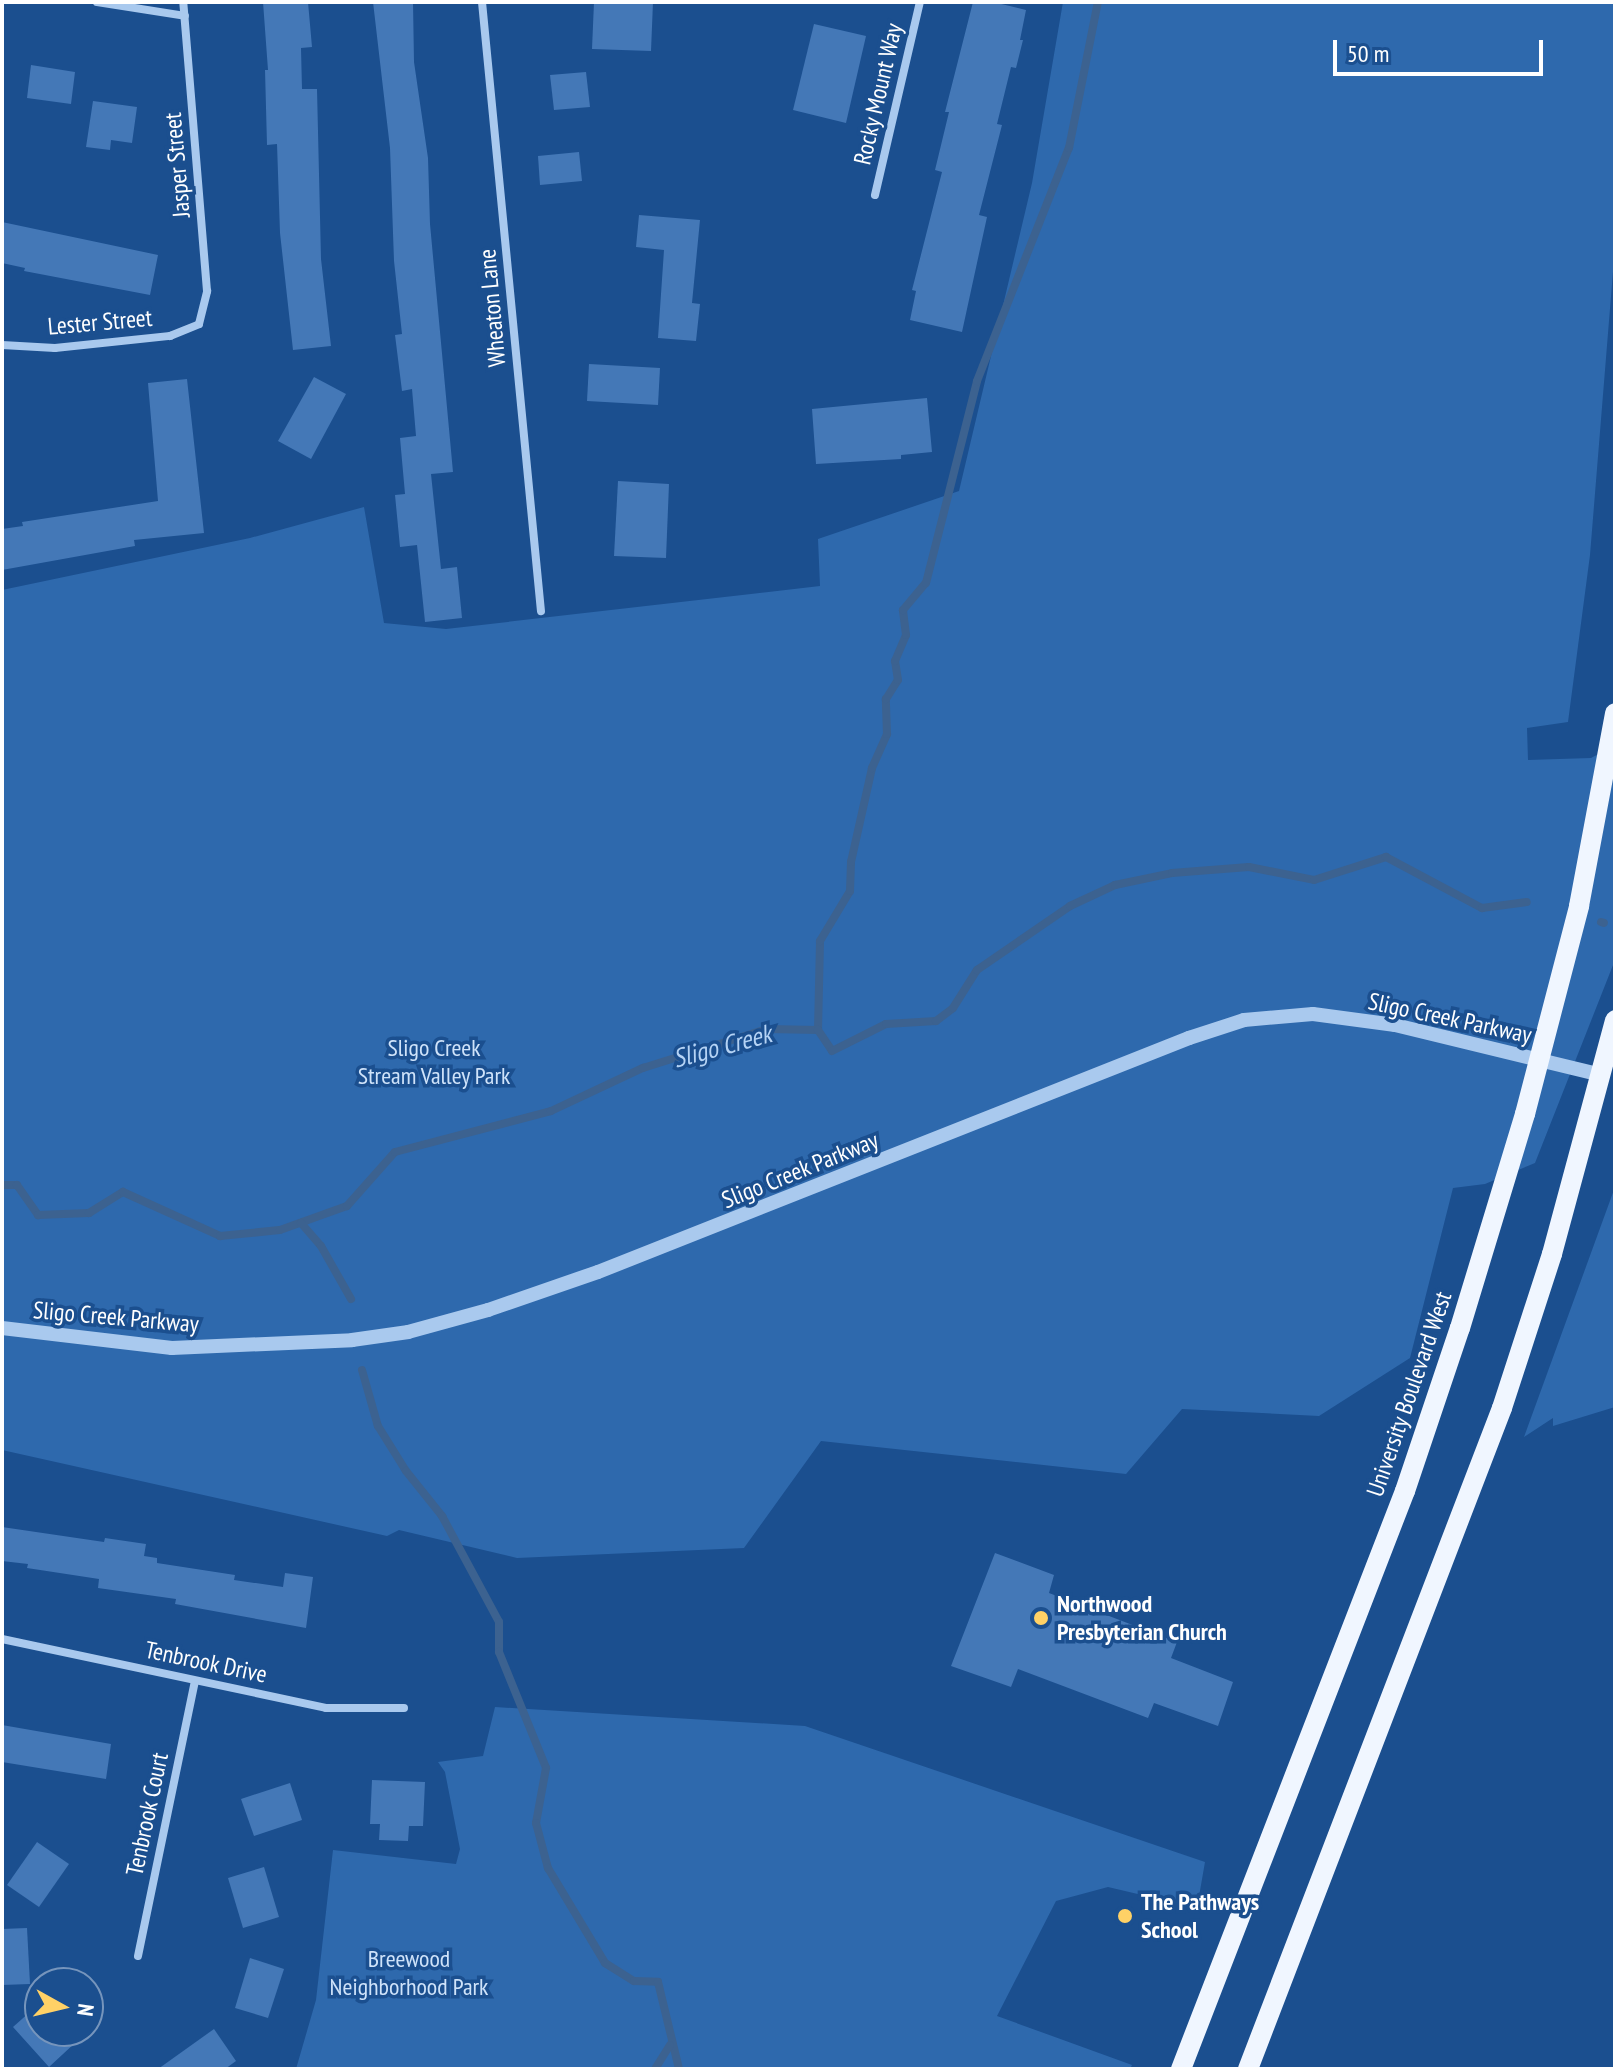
<!DOCTYPE html>
<html>
<head>
<meta charset="utf-8">
<style>
	body { margin:0 }
	#map { position:relative; width:1617px; height:2071px; overflow:hidden; background:#1b4f8f; font-family:"PT Sans Narrow",sans-serif }
	div>[style] { position:absolute }
	.green>* { inset:0; background:#2e69ad }
	.stream>* { height:8px; margin:-4px; padding:0 4px; transform-origin:4px; border-radius:4px; background:#3c6290 }
	.building>* { inset:0; background:#4478b7 }
	.minor>* { height:8px; margin:-4px; padding:0 4px; transform-origin:4px; border-radius:4px; background:#a9c9ee }
	.tertiary>* { height:14px; margin:-7px; padding:0 7px; transform-origin:7px; border-radius:7px; background:#a9c9ee }
	.primary>* { height:20px; margin:-10px; padding:0 10px; transform-origin:10px; border-radius:10px; background:#f0f6ff }
	.dots>* { width:22px; height:22px; translate:-50% -50%; box-sizing:border-box; border:4px solid #1b4f8f; border-radius:50% }
	span { translate:-50% -50%; white-space:nowrap; text-align:center; line-height:1.15; -webkit-text-stroke:7px #1b4f8f; paint-order:stroke }
	.street-label { font-size:24px; color:#fff }
	.park-label { font-size:24px; color:#cfe3fa }
	.poi-label { font-size:24px; color:#fff; font-weight:700 }
	.left { translate:0 -50%; text-align:left }
	.water-label { font-size:26px; color:#b5d3f5; font-style:italic }
	.frame { position:absolute; inset:0; border:4px solid #fff; pointer-events:none }
	.north { position:absolute; left:24px; top:1967px; width:80px; height:80px; box-sizing:border-box; background:#1b4f8f; border:2px solid #7695bc; border-radius:50%; rotate:98deg; font-size:22px; font-weight:700; line-height:32px; text-align:center; color:#fff }
	.north::after { content:''; display:block; margin:auto; width:28px; height:36px; background:#ffd166; clip-path:polygon(50% 0,100% 100%,50% 72%,0 100%) }
	.scale { position:absolute; left:1333px; top:40px; width:210px; height:36px; box-sizing:border-box; border:4px solid #fff; border-top:0; padding-left:10px; font-size:24px; line-height:28px; white-space:nowrap; color:#fff; -webkit-text-stroke:6px #1b4f8f; paint-order:stroke }
</style>
</head>
<body>
<div id="map">
	<div class="green">
		<div style="clip-path:polygon(1063px 2px,1614px 2px,1615px 247px,1590px 555px,1568px 722px,1527px 728px,1528px 760px,1591px 758px,1615px 745px,1615px 960px,1535px 1163px,1485px 1184px,1453px 1188px,1410px 1358px,1319px 1416px,1182px 1409px,1126px 1474px,821px 1441px,744px 1548px,517px 1558px,399px 1530px,387px 1536px,2px 1450px,2px 590px,250px 538px,364px 507px,384px 623px,446px 629px,820px 586px,818px 539px,959px 491px,1032px 183px)"></div>
		<div style="clip-path:polygon(1615px 1187px,1615px 1407px,1553px 1426px,1553px 1418px,1524px 1437px)"></div>
		<div style="clip-path:polygon(495px 1707px,805px 1726px,1205px 1862px,1197px 1908px,1108px 1887px,1056px 1901px,997px 2016px,1132px 2065px,1130px 2069px,296px 2069px,316px 2000px,333px 1850px,456px 1864px,460px 1849px,445px 1772px,438px 1762px,483px 1756px)"></div>
	</div>
	<div class="stream">
		<div style="left:1601px;top:922px;width:3px;rotate:18deg"></div>
		<div style="left:818px;top:1030px;width:89px;rotate:-88.7deg"></div>
		<div style="left:820px;top:941px;width:58px;rotate:-59deg"></div>
		<div style="left:850px;top:891px;width:29px;rotate:-88deg"></div>
		<div style="left:851px;top:862px;width:96px;rotate:-77.4deg"></div>
		<div style="left:872px;top:768px;width:37px;rotate:-66deg"></div>
		<div style="left:887px;top:734px;width:35px;rotate:-92deg"></div>
		<div style="left:886px;top:699px;width:22px;rotate:-58deg"></div>
		<div style="left:898px;top:680px;width:19px;rotate:-99deg"></div>
		<div style="left:895px;top:661px;width:28px;rotate:-67deg"></div>
		<div style="left:906px;top:635px;width:25px;rotate:-97deg"></div>
		<div style="left:903px;top:610px;width:35px;rotate:-50deg"></div>
		<div style="left:926px;top:583px;width:208px;rotate:-75.8deg"></div>
		<div style="left:977px;top:381px;width:251px;rotate:-68.5deg"></div>
		<div style="left:1069px;top:148px;width:149px;rotate:-78.8deg"></div>
		<div style="left:2px;top:1185px;width:15px"></div>
		<div style="left:17px;top:1185px;width:37px;rotate:55deg"></div>
		<div style="left:38px;top:1215px;width:51px;rotate:-2.2deg"></div>
		<div style="left:89px;top:1213px;width:40px;rotate:-32deg"></div>
		<div style="left:123px;top:1192px;width:107px;rotate:24.4deg"></div>
		<div style="left:220px;top:1236px;width:60px;rotate:-5.7deg"></div>
		<div style="left:280px;top:1230px;width:71px;rotate:-19.7deg"></div>
		<div style="left:347px;top:1206px;width:72px;rotate:-48.4deg"></div>
		<div style="left:395px;top:1152px;width:161px;rotate:-14.7deg"></div>
		<div style="left:551px;top:1111px;width:102px;rotate:-25.1deg"></div>
		<div style="left:643px;top:1068px;width:130px;rotate:-17.5deg"></div>
		<div style="left:767px;top:1029px;width:51px;rotate:1.1deg"></div>
		<div style="left:818px;top:1030px;width:25px;rotate:56deg"></div>
		<div style="left:832px;top:1051px;width:60px;rotate:-26.6deg"></div>
		<div style="left:886px;top:1024px;width:50px;rotate:-3.4deg"></div>
		<div style="left:936px;top:1021px;width:21px;rotate:-37deg"></div>
		<div style="left:953px;top:1008px;width:45px;rotate:-57.7deg"></div>
		<div style="left:977px;top:970px;width:113px;rotate:-34.5deg"></div>
		<div style="left:1070px;top:906px;width:50px;rotate:-25deg"></div>
		<div style="left:1115px;top:885px;width:58px;rotate:-11.9deg"></div>
		<div style="left:1172px;top:873px;width:77px;rotate:-4.5deg"></div>
		<div style="left:1249px;top:867px;width:66px;rotate:11.3deg"></div>
		<div style="left:1314px;top:880px;width:76px;rotate:-17.7deg"></div>
		<div style="left:1386px;top:857px;width:109px;rotate:28deg"></div>
		<div style="left:1482px;top:908px;width:45px;rotate:-7.6deg"></div>
		<div style="left:301px;top:1223px;width:30px;rotate:49deg"></div>
		<div style="left:321px;top:1246px;width:61px;rotate:60.5deg"></div>
		<div style="left:362px;top:1370px;width:58px;rotate:74.1deg"></div>
		<div style="left:378px;top:1426px;width:53px;rotate:58.1deg"></div>
		<div style="left:406px;top:1471px;width:58px;rotate:51.3deg"></div>
		<div style="left:442px;top:1516px;width:120px;rotate:61.7deg"></div>
		<div style="left:499px;top:1622px;width:30px;rotate:90deg"></div>
		<div style="left:499px;top:1652px;width:125px;rotate:67.9deg"></div>
		<div style="left:546px;top:1768px;width:56px;rotate:100.3deg"></div>
		<div style="left:536px;top:1823px;width:47px;rotate:75.1deg"></div>
		<div style="left:548px;top:1868px;width:111px;rotate:59deg"></div>
		<div style="left:605px;top:1963px;width:34px;rotate:32deg"></div>
		<div style="left:634px;top:1981px;width:24px;rotate:2deg"></div>
		<div style="left:658px;top:1982px;width:89px;rotate:76.4deg"></div>
		<div style="left:655px;top:2069px;width:28px;rotate:-58deg"></div>
	</div>
	<div class="building">
		<div style="clip-path:polygon(263px 2px,308px 2px,312px 47px,301px 48px,302px 89px,317px 89px,321px 259px,331px 346px,293px 350px,280px 233px,277px 144px,267px 145px,265px 70px,268px 70px)"></div>
		<div style="clip-path:polygon(373px 2px,413px 2px,414px 62px,428px 158px,430px 224px,453px 472px,431px 474px,441px 569px,457px 567px,462px 618px,425px 622px,417px 545px,400px 547px,395px 495px,405px 494px,400px 438px,416px 436px,412px 389px,402px 391px,395px 335px,402px 334px,394px 261px,390px 148px)"></div>
		<div style="clip-path:polygon(594px 2px,653px 2px,651px 51px,592px 49px)"></div>
		<div style="clip-path:polygon(973px 2px,993px 2px,1026px 10px,1020px 40px,1023px 40px,1016px 68px,1011px 67px,997px 124px,1002px 125px,979px 215px,987px 217px,962px 332px,910px 320px,916px 291px,912px 290px,942px 172px,935px 170px,949px 112px,945px 112px)"></div>
		<div style="clip-path:polygon(814px 24px,866px 36px,846px 123px,793px 110px)"></div>
		<div style="clip-path:polygon(31px 65px,75px 72px,71px 104px,27px 98px)"></div>
		<div style="clip-path:polygon(586px 72px,590px 107px,554px 110px,550px 75px)"></div>
		<div style="clip-path:polygon(93px 101px,137px 107px,132px 143px,111px 140px,110px 150px,86px 147px)"></div>
		<div style="clip-path:polygon(579px 152px,582px 181px,540px 185px,538px 156px)"></div>
		<div style="clip-path:polygon(639px 215px,700px 220px,692px 303px,700px 304px,696px 341px,658px 338px,664px 250px,636px 247px)"></div>
		<div style="clip-path:polygon(2px 222px,158px 255px,150px 295px,24px 271px,25px 268px,2px 263px)"></div>
		<div style="clip-path:polygon(589px 364px,660px 368px,658px 405px,587px 401px)"></div>
		<div style="clip-path:polygon(314px 377px,346px 394px,311px 459px,278px 441px)"></div>
		<div style="clip-path:polygon(187px 379px,204px 533px,134px 540px,135px 546px,2px 570px,2px 529px,23px 526px,22px 522px,158px 501px,148px 383px)"></div>
		<div style="clip-path:polygon(927px 398px,932px 452px,901px 455px,901px 459px,816px 464px,812px 409px)"></div>
		<div style="clip-path:polygon(618px 481px,669px 484px,666px 558px,614px 556px)"></div>
		<div style="clip-path:polygon(2px 1527px,104px 1542px,105px 1538px,146px 1544px,144px 1556px,157px 1558px,157px 1563px,235px 1575px,234px 1580px,283px 1587px,285px 1573px,313px 1577px,306px 1628px,175px 1604px,176px 1599px,98px 1588px,99px 1579px,27px 1568px,28px 1564px,2px 1561px)"></div>
		<div style="clip-path:polygon(995px 1553px,1054px 1575px,1049px 1593px,1177px 1642px,1171px 1658px,1233px 1682px,1218px 1726px,1154px 1703px,1148px 1718px,1018px 1669px,1011px 1687px,951px 1666px)"></div>
		<div style="clip-path:polygon(2px 1725px,111px 1744px,106px 1779px,2px 1762px)"></div>
		<div style="clip-path:polygon(372px 1780px,425px 1782px,423px 1826px,409px 1826px,408px 1841px,379px 1840px,380px 1824px,370px 1824px)"></div>
		<div style="clip-path:polygon(290px 1783px,302px 1820px,254px 1836px,241px 1799px)"></div>
		<div style="clip-path:polygon(37px 1842px,69px 1864px,39px 1907px,7px 1885px)"></div>
		<div style="clip-path:polygon(264px 1867px,279px 1917px,243px 1928px,228px 1878px)"></div>
		<div style="clip-path:polygon(27px 1928px,30px 1984px,2px 1985px,2px 1929px)"></div>
		<div style="clip-path:polygon(250px 1958px,284px 1969px,268px 2018px,235px 2008px)"></div>
		<div style="clip-path:polygon(40px 2003px,40px 2031px,66px 2031px,76px 2042px,49px 2067px,13px 2027px)"></div>
		<div style="clip-path:polygon(214px 2029px,236px 2061px,225px 2069px,158px 2069px)"></div>
	</div>
	<div class="minor">
		<div style="left:97px;top:2px;width:89px;rotate:9deg"></div>
		<div style="left:482px;top:2px;width:612px;rotate:84.47deg"></div>
		<div style="left:875px;top:195px;width:198px;rotate:-76.9deg"></div>
		<div style="left:2px;top:345px;width:53px;rotate:3.2deg"></div>
		<div style="left:55px;top:348px;width:116px;rotate:-6deg"></div>
		<div style="left:170px;top:336px;width:31px;rotate:-22deg"></div>
		<div style="left:199px;top:324px;width:34px;rotate:-76deg"></div>
		<div style="left:207px;top:291px;width:290px;rotate:-94.7deg"></div>
		<div style="left:2px;top:1639px;width:331px;rotate:12deg"></div>
		<div style="left:326px;top:1708px;width:78px"></div>
		<div style="left:138px;top:1956px;width:281px;rotate:-78.3deg"></div>
	</div>
	<div class="tertiary">
		<div style="left:2px;top:1328px;width:171px;rotate:6.7deg"></div>
		<div style="left:172px;top:1348px;width:180px;rotate:-2.5deg"></div>
		<div style="left:352px;top:1340px;width:57px;rotate:-8.1deg"></div>
		<div style="left:408px;top:1332px;width:83px;rotate:-15.4deg"></div>
		<div style="left:488px;top:1310px;width:116px;rotate:-19.1deg"></div>
		<div style="left:598px;top:1272px;width:636px;rotate:-21.6deg"></div>
		<div style="left:1189px;top:1038px;width:58px;rotate:-18.1deg"></div>
		<div style="left:1244px;top:1020px;width:69px;rotate:-5deg"></div>
		<div style="left:1313px;top:1014px;width:83px;rotate:7.6deg"></div>
		<div style="left:1395px;top:1025px;width:212px;rotate:13.6deg"></div>
	</div>
	<div class="primary">
		<div style="left:1181px;top:2069px;width:620px;rotate:-68.82deg"></div>
		<div style="left:1405px;top:1491px;width:172px;rotate:-71.4deg"></div>
		<div style="left:1460px;top:1328px;width:224px;rotate:-73.1deg"></div>
		<div style="left:1525px;top:1114px;width:215px;rotate:-75.4deg"></div>
		<div style="left:1579px;top:906px;width:196px;rotate:-79.4deg"></div>
		<div style="left:1248px;top:2069px;width:708px;rotate:-68.98deg"></div>
		<div style="left:1502px;top:1408px;width:162px;rotate:-72deg"></div>
		<div style="left:1552px;top:1254px;width:242px;rotate:-74.9deg"></div>
	</div>
	<div class="dots">
		<div style="left:1041px;top:1618px;background:#ffd166"></div>
		<div style="left:1125px;top:1916px;background:#ffd166"></div>
	</div>
	<div class="street-label">
		<span style="left:878px;top:94px;rotate:-77deg">Rocky Mount Way</span>
		<span style="left:177px;top:165px;rotate:-95deg">Jasper Street</span>
		<span style="left:492px;top:308px;rotate:-95deg">Wheaton Lane</span>
		<span style="left:100px;top:322px;rotate:-5deg">Lester Street</span>
		<span style="left:1450px;top:1018px;rotate:12deg">Sligo Creek Parkway</span>
		<span style="left:800px;top:1170px;rotate:-22deg">Sligo Creek Parkway</span>
		<span style="left:116px;top:1317px;rotate:5deg">Sligo Creek Parkway</span>
		<span style="left:1409px;top:1394px;rotate:-71deg">University Boulevard West</span>
		<span style="left:206px;top:1662px;rotate:12deg">Tenbrook Drive</span>
		<span style="left:147px;top:1814px;rotate:-78deg">Tenbrook Court</span>
	</div>
	<div class="park-label">
		<span style="left:434px;top:1062px">Sligo Creek<br>Stream Valley Park</span>
		<span style="left:409px;top:1973px">Breewood<br>Neighborhood Park</span>
	</div>
	<div class="poi-label">
		<span class="left" style="left:1057px;top:1618px">Northwood<br>Presbyterian Church</span>
		<span class="left" style="left:1141px;top:1916px">The Pathways<br>School</span>
	</div>
	<div class="water-label">
		<span style="left:722px;top:1046px;rotate:-15deg">Sligo Creek</span>
	</div>
	<div class="frame"></div>
	<div class="north">N</div>
	<div class="scale">50 m</div>
</div>
</body>
</html>
